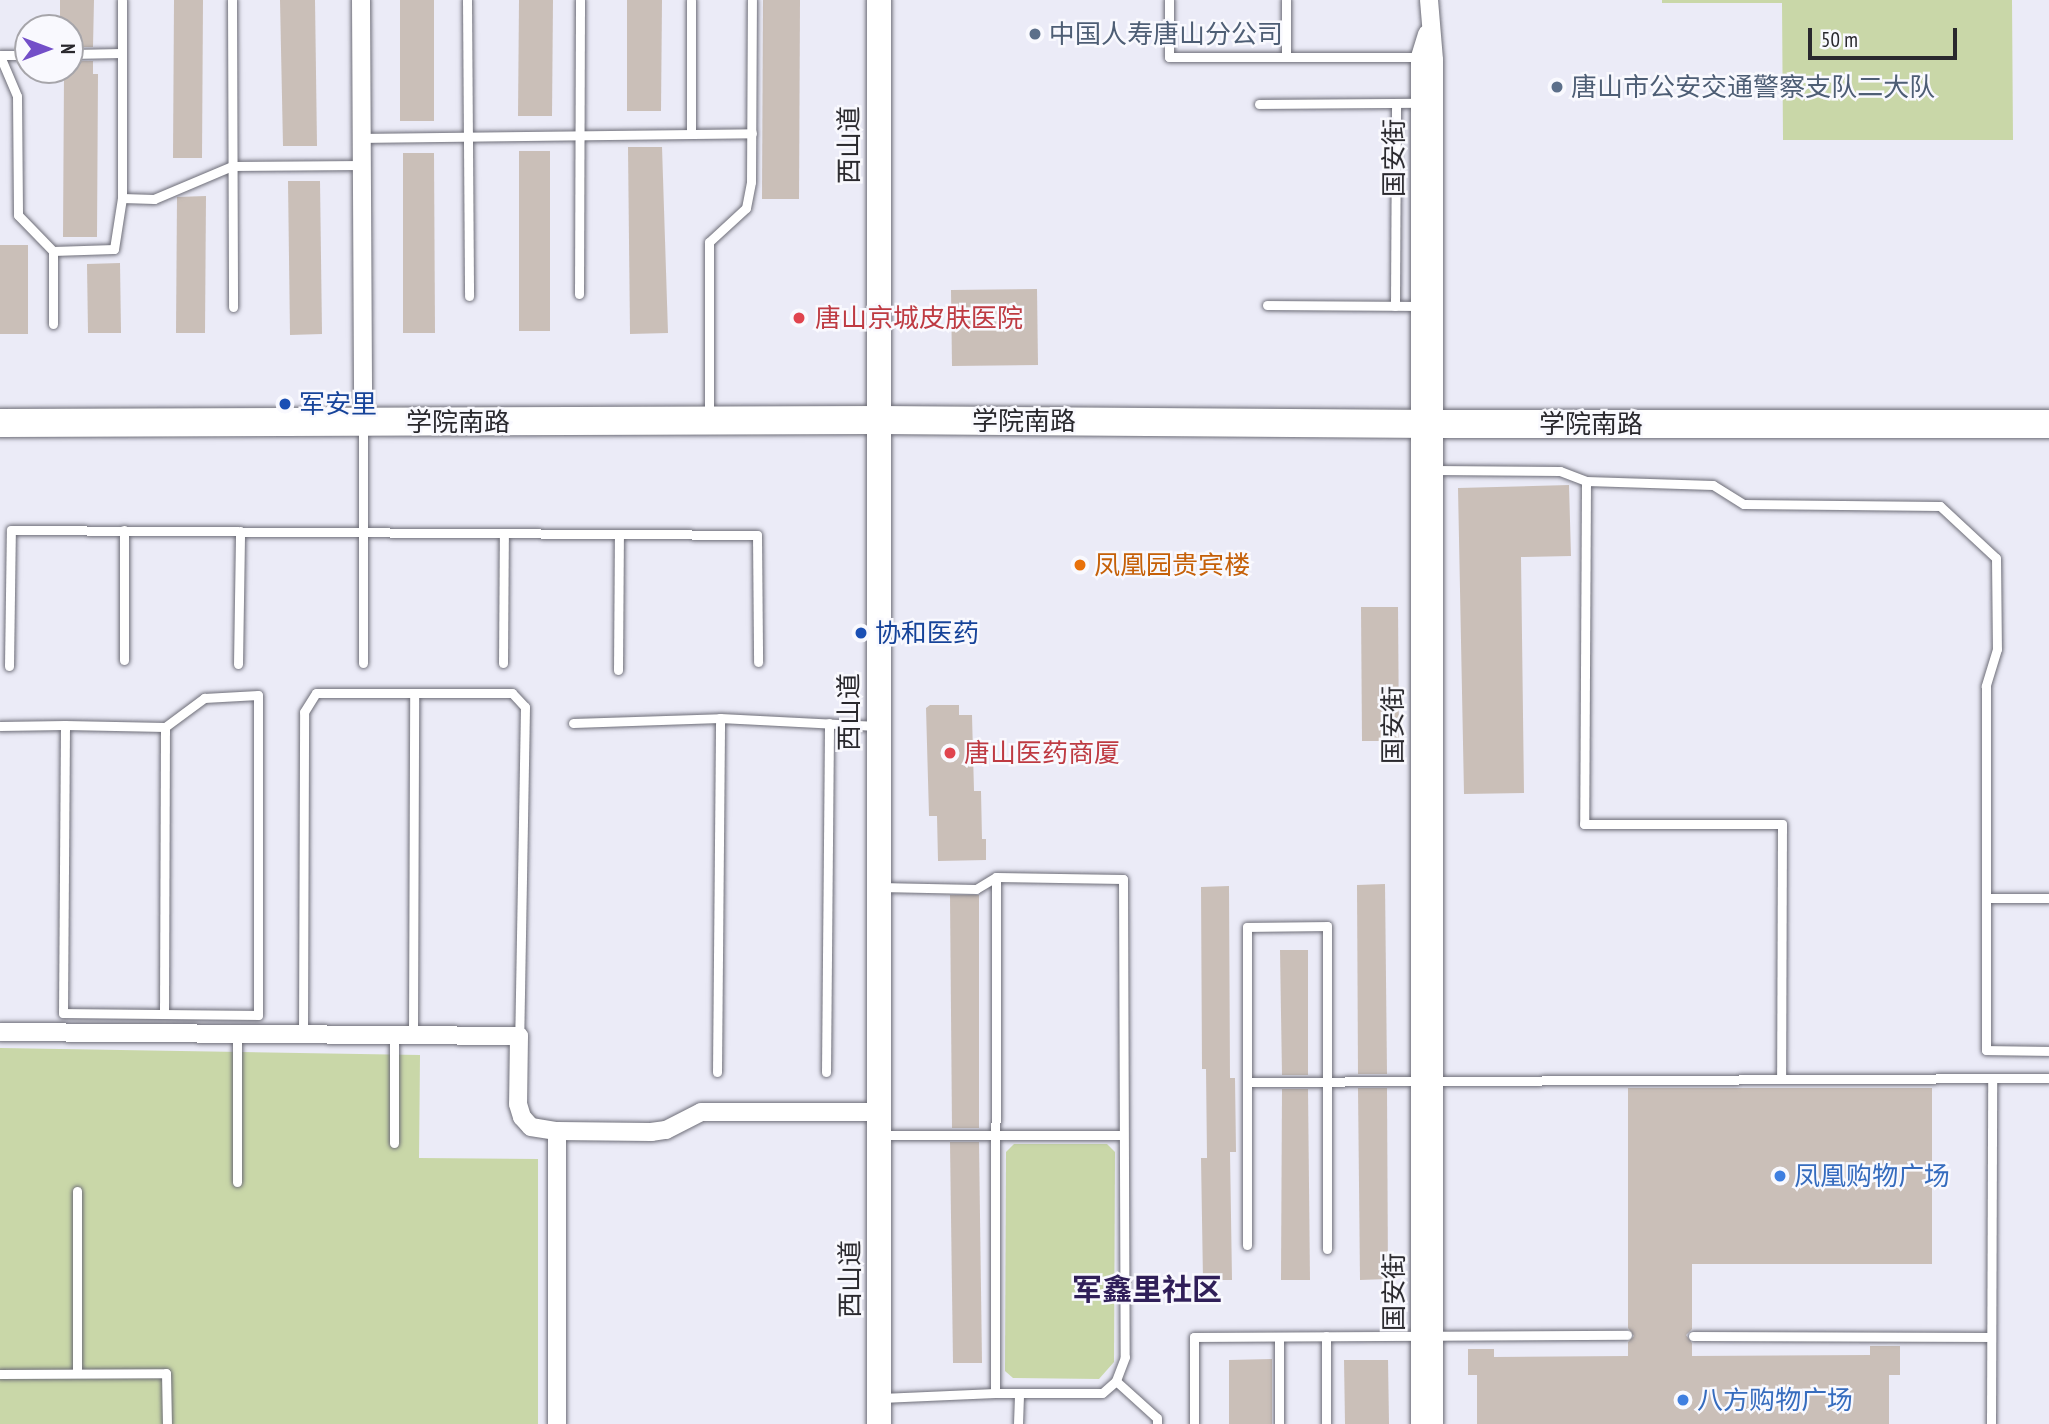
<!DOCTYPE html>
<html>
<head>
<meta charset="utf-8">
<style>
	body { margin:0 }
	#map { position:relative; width:2049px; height:1424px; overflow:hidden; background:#ebebf7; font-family:"PT Sans Narrow","Noto Sans SC",sans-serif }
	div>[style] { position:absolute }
	.green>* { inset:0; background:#c9d7a8 }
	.building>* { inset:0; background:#cabfb8 }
	.roads { filter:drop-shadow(0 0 2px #6d6d77) drop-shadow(0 0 2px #6d6d77) }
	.lane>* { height:9px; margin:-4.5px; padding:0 4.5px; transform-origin:4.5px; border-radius:4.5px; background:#fff }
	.street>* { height:18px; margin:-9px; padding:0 9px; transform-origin:9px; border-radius:9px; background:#fff }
	.secondary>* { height:24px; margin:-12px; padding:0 12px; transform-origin:12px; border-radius:12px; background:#fff }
	.primary>* { height:28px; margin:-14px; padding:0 14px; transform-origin:14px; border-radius:14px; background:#fff }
	.dots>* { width:19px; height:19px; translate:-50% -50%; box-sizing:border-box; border:4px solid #f9f9fe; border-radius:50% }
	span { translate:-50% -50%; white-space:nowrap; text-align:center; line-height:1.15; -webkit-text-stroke:5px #f9f9fe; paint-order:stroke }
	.service-label { font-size:26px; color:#4e5e75 }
	.left { translate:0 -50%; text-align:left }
	.street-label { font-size:26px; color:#29282d }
	.health-label { font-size:26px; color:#be3a42 }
	.transit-label { font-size:26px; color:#164399 }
	.food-label { font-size:26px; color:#c56008 }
	.shop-label { font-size:26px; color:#366cbe }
	.quarter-label { font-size:30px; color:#301f59; font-weight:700 }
	.north { position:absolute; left:14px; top:14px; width:70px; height:70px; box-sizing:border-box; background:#f9f9fe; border:2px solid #a6a5aa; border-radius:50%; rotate:90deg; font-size:19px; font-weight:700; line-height:28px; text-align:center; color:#29282d }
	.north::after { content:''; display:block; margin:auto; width:24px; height:32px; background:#734fc8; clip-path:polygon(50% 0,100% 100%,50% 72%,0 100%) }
	.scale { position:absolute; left:1808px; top:28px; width:149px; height:32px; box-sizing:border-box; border:4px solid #29282d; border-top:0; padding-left:9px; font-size:21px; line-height:24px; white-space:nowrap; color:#29282d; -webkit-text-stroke:5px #f9f9fe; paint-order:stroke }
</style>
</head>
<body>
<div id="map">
	<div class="green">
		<div style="clip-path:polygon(1662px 0,2012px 0,2013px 140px,1783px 140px,1782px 3px,1662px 3px)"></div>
		<div style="clip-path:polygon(0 1048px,420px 1055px,419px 1158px,538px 1159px,538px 1424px,0 1424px)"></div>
		<div style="clip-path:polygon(1014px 1144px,1107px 1144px,1115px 1152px,1114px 1362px,1099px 1379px,1013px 1378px,1005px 1371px,1006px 1152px)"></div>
	</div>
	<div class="building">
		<div style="clip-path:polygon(60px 0,94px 0,93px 47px,70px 47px,70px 28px,60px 28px)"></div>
		<div style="clip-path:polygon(174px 0,203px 0,202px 158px,173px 158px)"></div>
		<div style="clip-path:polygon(280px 0,315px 0,317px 146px,283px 146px)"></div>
		<div style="clip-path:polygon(400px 0,434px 0,434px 121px,400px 121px)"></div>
		<div style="clip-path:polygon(519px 0,553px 0,552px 116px,518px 116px)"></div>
		<div style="clip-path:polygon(627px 0,662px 0,661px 111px,627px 111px)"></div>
		<div style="clip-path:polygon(763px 0,800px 0,799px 199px,762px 199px)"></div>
		<div style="clip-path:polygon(70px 61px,93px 61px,93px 74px,98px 74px,97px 237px,63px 237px,64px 74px,70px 74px)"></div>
		<div style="clip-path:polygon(628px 147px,662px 147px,668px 333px,630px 334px)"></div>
		<div style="clip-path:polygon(519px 151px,550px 151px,550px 331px,519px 331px)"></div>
		<div style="clip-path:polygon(403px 153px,434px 153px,435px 333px,403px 333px)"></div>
		<div style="clip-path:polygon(288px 181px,320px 181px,322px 334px,290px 335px)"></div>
		<div style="clip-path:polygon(206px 196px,205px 333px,176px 333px,177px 197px)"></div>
		<div style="clip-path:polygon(0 245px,28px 245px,28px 334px,0 334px)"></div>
		<div style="clip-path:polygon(120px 263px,121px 333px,88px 333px,87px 264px)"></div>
		<div style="clip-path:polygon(1037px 289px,1038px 365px,952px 366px,951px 290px)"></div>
		<div style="clip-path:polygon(1569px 485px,1571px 556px,1521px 557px,1524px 793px,1464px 794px,1458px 488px)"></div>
		<div style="clip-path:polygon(1361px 607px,1398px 607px,1399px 741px,1362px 741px)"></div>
		<div style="clip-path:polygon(930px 705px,959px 705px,959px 715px,972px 715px,974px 791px,981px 791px,982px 839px,986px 839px,986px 860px,938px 861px,937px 816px,929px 816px,926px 708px)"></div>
		<div style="clip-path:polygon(1385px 884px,1387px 1074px,1358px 1074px,1357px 885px)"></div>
		<div style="clip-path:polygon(1229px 886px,1230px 1078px,1235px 1078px,1236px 1152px,1230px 1152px,1232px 1280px,1203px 1280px,1201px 1158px,1207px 1158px,1206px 1069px,1202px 1069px,1201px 887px)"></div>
		<div style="clip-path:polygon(950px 895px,979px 895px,979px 1128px,952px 1128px)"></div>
		<div style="clip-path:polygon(1280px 950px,1308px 950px,1308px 1075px,1282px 1075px)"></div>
		<div style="clip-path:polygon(1358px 1088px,1387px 1088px,1388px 1279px,1360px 1280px)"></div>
		<div style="clip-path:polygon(1628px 1088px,1932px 1088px,1932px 1264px,1692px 1264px,1692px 1329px,1686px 1335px,1692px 1343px,1692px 1356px,1870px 1355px,1870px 1346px,1900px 1346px,1900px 1375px,1889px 1375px,1889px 1424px,1477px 1424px,1477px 1375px,1468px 1375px,1468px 1349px,1494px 1349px,1494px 1357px,1628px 1356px,1628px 1342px,1634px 1336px,1628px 1328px)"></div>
		<div style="clip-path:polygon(1282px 1089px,1308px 1089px,1310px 1280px,1281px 1280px)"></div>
		<div style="clip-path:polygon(950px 1142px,979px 1142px,982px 1363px,953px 1363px)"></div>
		<div style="clip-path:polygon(1272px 1359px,1272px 1424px,1229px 1424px,1229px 1360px)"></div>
		<div style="clip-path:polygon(1344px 1360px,1388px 1360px,1389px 1424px,1345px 1424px)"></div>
	</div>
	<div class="roads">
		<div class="lane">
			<div style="left:232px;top:0;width:307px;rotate:89.8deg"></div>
			<div style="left:467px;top:0;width:296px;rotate:89.6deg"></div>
			<div style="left:691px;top:0;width:134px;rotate:90deg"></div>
			<div style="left:1169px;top:0;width:57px;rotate:90deg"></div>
			<div style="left:1169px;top:57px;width:251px"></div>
			<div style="left:1286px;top:0;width:57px;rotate:90deg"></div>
			<div style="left:70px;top:54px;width:52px;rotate:-1.1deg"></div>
			<div style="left:0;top:55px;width:28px"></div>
			<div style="left:0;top:56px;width:43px;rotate:67deg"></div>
			<div style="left:17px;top:96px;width:119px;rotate:89.5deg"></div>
			<div style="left:18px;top:215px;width:50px;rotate:45.8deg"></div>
			<div style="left:53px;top:251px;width:61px;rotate:-1.9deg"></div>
			<div style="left:114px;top:249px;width:52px;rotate:-81.1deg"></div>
			<div style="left:122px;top:198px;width:198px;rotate:-90deg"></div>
			<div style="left:1259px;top:104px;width:161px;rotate:-0.4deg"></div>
			<div style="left:362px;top:138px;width:390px;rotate:-0.7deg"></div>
			<div style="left:122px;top:198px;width:32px;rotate:2deg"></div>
			<div style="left:154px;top:199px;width:85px;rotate:-22.9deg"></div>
			<div style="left:232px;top:166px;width:130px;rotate:-0.4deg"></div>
			<div style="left:579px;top:294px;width:294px;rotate:-89.8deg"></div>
			<div style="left:1267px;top:305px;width:152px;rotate:0.4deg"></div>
			<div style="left:1395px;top:306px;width:203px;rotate:-89.7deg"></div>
			<div style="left:53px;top:324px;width:73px;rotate:-90deg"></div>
			<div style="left:709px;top:418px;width:176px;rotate:-90deg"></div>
			<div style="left:709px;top:242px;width:50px;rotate:-42.6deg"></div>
			<div style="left:746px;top:208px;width:26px;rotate:-79deg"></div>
			<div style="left:751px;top:182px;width:182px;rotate:-89.7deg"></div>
			<div style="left:363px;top:424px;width:239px;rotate:90deg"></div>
			<div style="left:1434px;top:470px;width:126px;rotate:0.5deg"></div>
			<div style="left:1560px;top:471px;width:28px;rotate:21deg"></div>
			<div style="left:1586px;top:481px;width:127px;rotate:1.8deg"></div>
			<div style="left:1713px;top:485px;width:36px;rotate:32deg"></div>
			<div style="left:1744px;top:504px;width:196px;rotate:0.6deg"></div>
			<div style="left:1940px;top:506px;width:76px;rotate:42.9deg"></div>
			<div style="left:1996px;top:558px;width:91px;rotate:89.4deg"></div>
			<div style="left:1997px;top:649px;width:39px;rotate:107deg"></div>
			<div style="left:1986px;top:686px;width:364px;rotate:90deg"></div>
			<div style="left:1986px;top:1050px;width:63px;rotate:0.9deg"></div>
			<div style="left:1586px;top:481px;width:343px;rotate:90.3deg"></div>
			<div style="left:1584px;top:824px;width:198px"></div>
			<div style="left:1782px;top:824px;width:255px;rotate:90.2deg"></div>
			<div style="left:124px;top:660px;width:130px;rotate:-90deg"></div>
			<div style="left:503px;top:663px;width:130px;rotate:-89.6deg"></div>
			<div style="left:238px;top:664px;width:133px;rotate:-89.1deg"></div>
			<div style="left:9px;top:666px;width:136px;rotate:-89.2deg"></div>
			<div style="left:11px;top:530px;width:746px;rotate:0.38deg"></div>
			<div style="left:757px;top:535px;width:127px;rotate:89.5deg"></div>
			<div style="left:618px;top:670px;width:136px;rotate:-89.6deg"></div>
			<div style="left:573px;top:723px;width:147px;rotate:-1.9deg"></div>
			<div style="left:720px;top:718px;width:157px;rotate:2.9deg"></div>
			<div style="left:0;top:726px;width:65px;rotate:-0.9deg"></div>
			<div style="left:65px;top:725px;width:100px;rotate:1.1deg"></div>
			<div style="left:165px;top:727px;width:49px;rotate:-36.6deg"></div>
			<div style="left:204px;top:698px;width:54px;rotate:-3.2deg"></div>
			<div style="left:258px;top:695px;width:320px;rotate:90deg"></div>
			<div style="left:258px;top:1015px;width:195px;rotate:-179.4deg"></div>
			<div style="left:63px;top:1013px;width:288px;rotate:-89.6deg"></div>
			<div style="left:879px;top:887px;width:97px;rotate:1.2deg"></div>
			<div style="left:976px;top:889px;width:23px;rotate:-31deg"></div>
			<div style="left:996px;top:877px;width:127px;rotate:0.9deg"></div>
			<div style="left:1123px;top:879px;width:478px;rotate:89.8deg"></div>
			<div style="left:1125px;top:1357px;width:26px;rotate:111deg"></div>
			<div style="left:1116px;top:1381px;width:18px;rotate:139deg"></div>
			<div style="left:1102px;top:1393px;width:107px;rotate:180deg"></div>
			<div style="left:995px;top:1393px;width:114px;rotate:177.5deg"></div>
			<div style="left:1986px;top:898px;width:63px"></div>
			<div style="left:164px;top:1013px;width:286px;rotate:-89.8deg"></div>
			<div style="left:303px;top:1034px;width:322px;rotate:-89.8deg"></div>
			<div style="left:304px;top:712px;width:22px;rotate:-58deg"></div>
			<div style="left:316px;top:693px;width:196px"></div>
			<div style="left:512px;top:693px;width:19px;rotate:47deg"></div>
			<div style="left:525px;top:707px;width:329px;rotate:91deg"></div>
			<div style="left:237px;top:1035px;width:147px;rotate:90deg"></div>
			<div style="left:394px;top:1035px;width:108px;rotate:90deg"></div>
			<div style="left:413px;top:1035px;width:342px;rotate:-89.8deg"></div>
			<div style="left:717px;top:1072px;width:354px;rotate:-89.5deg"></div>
			<div style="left:826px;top:1072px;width:349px;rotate:-89.5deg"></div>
			<div style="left:1247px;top:1082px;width:802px;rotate:-0.29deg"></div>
			<div style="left:880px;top:1135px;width:243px"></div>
			<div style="left:77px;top:1191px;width:182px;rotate:90deg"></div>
			<div style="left:1247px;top:1245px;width:318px;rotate:-90deg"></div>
			<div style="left:1247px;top:927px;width:80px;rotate:-0.7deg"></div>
			<div style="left:1327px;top:926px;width:323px;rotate:90deg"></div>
			<div style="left:1326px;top:1336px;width:88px;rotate:90deg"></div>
			<div style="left:1693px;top:1336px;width:298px;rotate:0.2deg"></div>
			<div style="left:1279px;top:1337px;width:87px;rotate:90deg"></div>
			<div style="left:0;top:1374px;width:166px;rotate:-0.3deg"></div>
			<div style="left:166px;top:1373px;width:51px;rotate:88.9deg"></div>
			<div style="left:1116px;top:1381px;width:55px;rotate:42.1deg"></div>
			<div style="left:1157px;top:1418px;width:6px;rotate:90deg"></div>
			<div style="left:995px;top:1393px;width:516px;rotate:-89.89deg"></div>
			<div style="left:1018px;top:1424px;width:31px;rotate:-88deg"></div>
			<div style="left:1194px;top:1424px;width:87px;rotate:-90deg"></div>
			<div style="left:1194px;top:1337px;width:433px;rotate:-0.3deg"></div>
			<div style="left:1991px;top:1424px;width:346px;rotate:-89.8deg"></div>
		</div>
		<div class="street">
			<div style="left:361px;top:0;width:423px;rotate:89.7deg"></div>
			<div style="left:1429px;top:0;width:60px;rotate:85.2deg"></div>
			<div style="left:1434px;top:60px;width:1364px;rotate:90deg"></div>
			<div style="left:0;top:1032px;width:519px;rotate:0.44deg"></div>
			<div style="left:519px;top:1036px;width:68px;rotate:90.8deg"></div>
			<div style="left:518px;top:1104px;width:14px;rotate:73deg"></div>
			<div style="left:522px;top:1117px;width:13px;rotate:48deg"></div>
			<div style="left:531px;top:1127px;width:26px;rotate:9deg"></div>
			<div style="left:557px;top:1424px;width:293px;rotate:-90deg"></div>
			<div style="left:557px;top:1131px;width:94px;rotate:0.6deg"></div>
			<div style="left:651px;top:1132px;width:15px;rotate:-8deg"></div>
			<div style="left:666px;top:1130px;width:39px;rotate:-27deg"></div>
			<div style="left:701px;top:1112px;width:178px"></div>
			<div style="left:1420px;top:1424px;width:1367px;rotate:-90deg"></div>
			<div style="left:1420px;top:57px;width:24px;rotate:-73deg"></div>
		</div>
		<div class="secondary">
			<div style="left:879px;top:0;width:1424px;rotate:90deg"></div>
		</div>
		<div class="primary">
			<div style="left:0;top:423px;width:879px;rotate:-0.2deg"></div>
			<div style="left:879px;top:420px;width:555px;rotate:0.41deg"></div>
			<div style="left:1434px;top:424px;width:615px"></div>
		</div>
	</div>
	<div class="dots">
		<div style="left:1035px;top:34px;background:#5c6f8a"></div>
		<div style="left:1557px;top:87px;background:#5c6f8a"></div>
		<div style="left:799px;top:318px;background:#e0444e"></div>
		<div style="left:285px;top:404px;background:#1a4fb4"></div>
		<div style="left:1080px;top:565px;background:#e8710a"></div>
		<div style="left:861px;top:633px;background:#1a4fb4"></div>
		<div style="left:950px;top:753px;background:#e0444e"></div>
		<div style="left:1780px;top:1176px;background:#3f7fe0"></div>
		<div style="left:1683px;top:1400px;background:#3f7fe0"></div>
	</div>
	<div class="service-label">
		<span class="left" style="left:1049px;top:34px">中国人寿唐山分公司</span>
		<span class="left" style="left:1571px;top:87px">唐山市公安交通警察支队二大队</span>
	</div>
	<div class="street-label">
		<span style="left:849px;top:145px;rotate:-90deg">西山道</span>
		<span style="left:1394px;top:158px;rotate:-90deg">国安街</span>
		<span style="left:1024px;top:421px">学院南路</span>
		<span style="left:458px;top:422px">学院南路</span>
		<span style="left:1591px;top:424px">学院南路</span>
		<span style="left:849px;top:712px;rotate:-90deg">西山道</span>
		<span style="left:1393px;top:725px;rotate:-90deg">国安街</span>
		<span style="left:850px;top:1279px;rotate:-90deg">西山道</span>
		<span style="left:1394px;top:1292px;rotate:-90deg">国安街</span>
	</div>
	<div class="health-label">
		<span class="left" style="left:815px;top:318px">唐山京城皮肤医院</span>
		<span class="left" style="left:964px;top:753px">唐山医药商厦</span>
	</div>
	<div class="transit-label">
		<span class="left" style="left:299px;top:404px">军安里</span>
		<span class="left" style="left:875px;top:633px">协和医药</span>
	</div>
	<div class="food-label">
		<span class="left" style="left:1094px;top:565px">凤凰园贵宾楼</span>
	</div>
	<div class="shop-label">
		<span class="left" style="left:1794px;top:1176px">凤凰购物广场</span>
		<span class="left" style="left:1697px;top:1400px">八方购物广场</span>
	</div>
	<div class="quarter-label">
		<span style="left:1147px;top:1289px">军鑫里社区</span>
	</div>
	<div class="north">N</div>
	<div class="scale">50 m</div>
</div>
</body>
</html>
